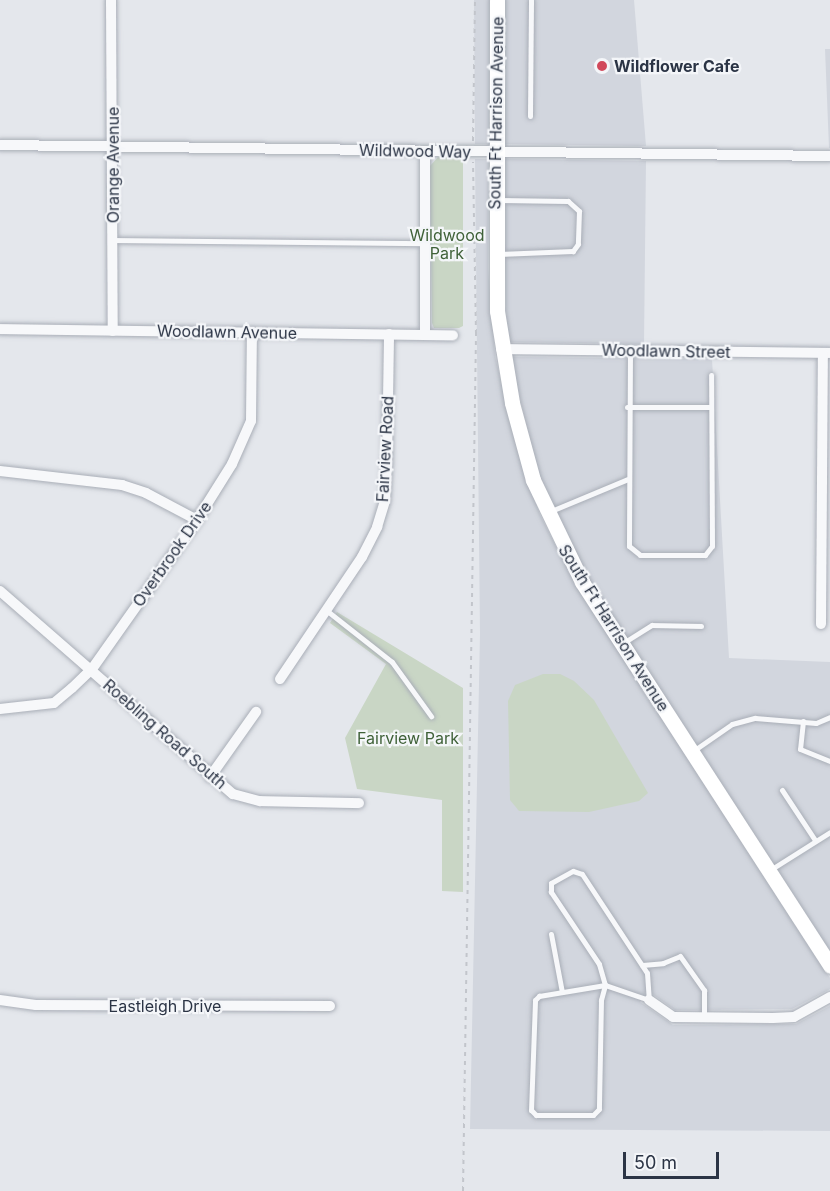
<!DOCTYPE html>
<html>
<head>
<meta charset="utf-8">
<style>
	body { margin:0 }
	#map { position:relative; width:830px; height:1191px; overflow:hidden; background:#e4e7ec; font-family:Inter,sans-serif }
	div>[style] { position:absolute }
	.built>* { inset:0; background:#d2d6de }
	.green>* { inset:0; background:#c9d6c5 }
	.path>* { height:2px; margin-top:-1px; transform-origin:0; background:repeating-linear-gradient(90deg,#c2c5cb 0 4.5px,transparent 0 9px) }
	.roads { filter:drop-shadow(0 0 2px #a9aeb7) drop-shadow(0 0 2px #a9aeb7) }
	.service>* { height:5px; margin:-2.5px; padding:0 2.5px; transform-origin:2.5px; border-radius:2.5px; background:#f7f8fa }
	.minor>* { height:10px; margin:-5px; padding:0 5px; transform-origin:5px; border-radius:5px; background:#f7f8fa }
	.secondary>* { height:15px; margin:-7.5px; padding:0 7.5px; transform-origin:7.5px; border-radius:7.5px; background:#fff }
	.dots>* { width:16px; height:16px; translate:-50% -50%; box-sizing:border-box; border:3px solid #f4f6f9; border-radius:50% }
	span { translate:-50% -50%; white-space:nowrap; text-align:center; line-height:1.15; -webkit-text-stroke:4.5px #f4f6f9; paint-order:stroke }
	.poi-label { font-size:16px; color:#2b3445; font-weight:700 }
	.left { translate:0 -50%; text-align:left }
	.street-label { font-size:16px; color:#2b3445 }
	.park-label { font-size:16px; color:#3f6138 }
	.scale { position:absolute; left:623px; top:1152px; width:96px; height:27px; box-sizing:border-box; border:3px solid #2b3445; border-top:0; padding-left:8px; font-size:18px; line-height:21px; white-space:nowrap; color:#2b3445; -webkit-text-stroke:4px #f4f6f9; paint-order:stroke }
</style>
</head>
<body>
<div id="map">
	<div class="built">
		<div style="clip-path:polygon(474px 0,490px 0,489px 144px,475px 144px)"></div>
		<div style="clip-path:polygon(504px 0,634px 0,646px 146px,503px 144px)"></div>
		<div style="clip-path:polygon(825px 49px,830px 49px,830px 148px,829px 148px)"></div>
		<div style="clip-path:polygon(475px 159px,489px 159px,488px 268px,495px 356px,517px 449px,540px 515px,576px 586px,830px 978px,830px 989px,792px 1009px,675px 1010px,647px 990px,640px 1002px,673px 1025px,796px 1024px,830px 1006px,830px 1131px,470px 1129px,480px 634px)"></div>
		<div style="clip-path:polygon(502px 159px,646px 161px,644px 344px,507px 342px)"></div>
		<div style="clip-path:polygon(510px 357px,712px 359px,729px 658px,830px 662px,830px 953px,587px 578px,539px 477px)"></div>
	</div>
	<div class="green">
		<div style="clip-path:polygon(438px 157px,463px 157px,463px 326px,459px 328px,434px 328px,432px 323px,430px 166px)"></div>
		<div style="clip-path:polygon(337px 612px,463px 688px,463px 892px,442px 891px,442px 800px,357px 789px,345px 738px,386px 664px,330px 623px)"></div>
		<div style="clip-path:polygon(543px 674px,560px 674px,574px 681px,594px 700px,648px 793px,639px 801px,589px 812px,519px 811px,510px 800px,508px 701px,515px 685px)"></div>
	</div>
	<div class="path">
		<div style="left:473px;top:141px;width:141px;rotate:-89.2deg"></div>
		<div style="left:463px;top:1191px;width:857px;rotate:-89.13deg"></div>
		<div style="left:476px;top:334px;width:172px;rotate:-91deg"></div>
	</div>
	<div class="roads">
		<div class="service">
			<div style="left:530px;top:116px;width:116px;rotate:-89.5deg"></div>
			<div style="left:499px;top:200px;width:69px;rotate:0.8deg"></div>
			<div style="left:568px;top:201px;width:15px;rotate:42deg"></div>
			<div style="left:579px;top:211px;width:33px;rotate:92deg"></div>
			<div style="left:578px;top:244px;width:9px;rotate:126deg"></div>
			<div style="left:573px;top:251px;width:74px;rotate:177.7deg"></div>
			<div style="left:113px;top:240px;width:312px;rotate:0.6deg"></div>
			<div style="left:630px;top:351px;width:195px;rotate:90.3deg"></div>
			<div style="left:629px;top:546px;width:14px;rotate:39deg"></div>
			<div style="left:640px;top:555px;width:65px"></div>
			<div style="left:705px;top:555px;width:11px;rotate:-52deg"></div>
			<div style="left:712px;top:546px;width:171px;rotate:-90.3deg"></div>
			<div style="left:627px;top:407px;width:84px"></div>
			<div style="left:551px;top:511px;width:83px;rotate:-22.6deg"></div>
			<div style="left:326px;top:610px;width:84px;rotate:38.2deg"></div>
			<div style="left:392px;top:662px;width:67px;rotate:54.2deg"></div>
			<div style="left:623px;top:643px;width:34px;rotate:-32deg"></div>
			<div style="left:652px;top:625px;width:49px;rotate:1.2deg"></div>
			<div style="left:803px;top:721px;width:28px;rotate:96deg"></div>
			<div style="left:800px;top:749px;width:32px;rotate:22deg"></div>
			<div style="left:693px;top:751px;width:47px;rotate:-34.7deg"></div>
			<div style="left:732px;top:724px;width:24px;rotate:-15deg"></div>
			<div style="left:755px;top:718px;width:61px;rotate:4.7deg"></div>
			<div style="left:816px;top:723px;width:15px;rotate:-23deg"></div>
			<div style="left:782px;top:790px;width:60px;rotate:56.6deg"></div>
			<div style="left:770px;top:870px;width:71px;rotate:-32.3deg"></div>
			<div style="left:573px;top:871px;width:9px;rotate:18deg"></div>
			<div style="left:582px;top:874px;width:118px;rotate:56.7deg"></div>
			<div style="left:647px;top:973px;width:27px;rotate:86deg"></div>
			<div style="left:649px;top:1000px;width:46px;rotate:-161.2deg"></div>
			<div style="left:605px;top:985px;width:22px;rotate:-106deg"></div>
			<div style="left:599px;top:964px;width:87px;rotate:-123.7deg"></div>
			<div style="left:551px;top:892px;width:9px;rotate:-90deg"></div>
			<div style="left:551px;top:883px;width:25px;rotate:-29deg"></div>
			<div style="left:551px;top:934px;width:59px;rotate:79.3deg"></div>
			<div style="left:642px;top:965px;width:21px;rotate:-5deg"></div>
			<div style="left:663px;top:963px;width:18px;rotate:-22deg"></div>
			<div style="left:680px;top:956px;width:42px;rotate:54.8deg"></div>
			<div style="left:704px;top:990px;width:28px;rotate:90deg"></div>
			<div style="left:605px;top:985px;width:16px;rotate:105deg"></div>
			<div style="left:601px;top:1000px;width:109px;rotate:91.1deg"></div>
			<div style="left:599px;top:1109px;width:8px;rotate:135deg"></div>
			<div style="left:593px;top:1115px;width:57px;rotate:180deg"></div>
			<div style="left:536px;top:1115px;width:7px;rotate:-135deg"></div>
			<div style="left:531px;top:1110px;width:110px;rotate:-87.9deg"></div>
			<div style="left:535px;top:1000px;width:6px;rotate:-45deg"></div>
			<div style="left:539px;top:996px;width:67px;rotate:-9.5deg"></div>
		</div>
		<div class="minor">
			<div style="left:111px;top:0;width:331px;rotate:89.7deg"></div>
			<div style="left:0;top:145px;width:830px;rotate:0.76deg"></div>
			<div style="left:425px;top:151px;width:183px;rotate:90deg"></div>
			<div style="left:0;top:329px;width:453px;rotate:0.8deg"></div>
			<div style="left:501px;top:349px;width:329px;rotate:0.7deg"></div>
			<div style="left:0;top:471px;width:123px;rotate:6.5deg"></div>
			<div style="left:122px;top:485px;width:25px;rotate:18deg"></div>
			<div style="left:146px;top:493px;width:58px;rotate:27.9deg"></div>
			<div style="left:0;top:591px;width:309px;rotate:41.1deg"></div>
			<div style="left:233px;top:794px;width:28px;rotate:15deg"></div>
			<div style="left:260px;top:801px;width:99px;rotate:1.2deg"></div>
			<div style="left:821px;top:624px;width:271px;rotate:-89.6deg"></div>
			<div style="left:280px;top:679px;width:147px;rotate:-56.1deg"></div>
			<div style="left:362px;top:557px;width:34px;rotate:-63deg"></div>
			<div style="left:377px;top:527px;width:27px;rotate:-73deg"></div>
			<div style="left:385px;top:501px;width:37px;rotate:-87deg"></div>
			<div style="left:387px;top:464px;width:130px;rotate:-89.1deg"></div>
			<div style="left:0;top:709px;width:54px;rotate:-6.3deg"></div>
			<div style="left:54px;top:703px;width:23px;rotate:-40deg"></div>
			<div style="left:72px;top:688px;width:28px;rotate:-44deg"></div>
			<div style="left:92px;top:669px;width:182px;rotate:-54.8deg"></div>
			<div style="left:197px;top:520px;width:66px;rotate:-58deg"></div>
			<div style="left:232px;top:464px;width:47px;rotate:-66.2deg"></div>
			<div style="left:251px;top:421px;width:89px;rotate:-89.4deg"></div>
			<div style="left:210px;top:777px;width:80px;rotate:-54.7deg"></div>
			<div style="left:0;top:1000px;width:36px;rotate:8deg"></div>
			<div style="left:36px;top:1005px;width:294px;rotate:0.2deg"></div>
			<div style="left:649px;top:1000px;width:29px;rotate:35deg"></div>
			<div style="left:673px;top:1017px;width:100px;rotate:0.6deg"></div>
			<div style="left:773px;top:1018px;width:21px;rotate:-3deg"></div>
			<div style="left:794px;top:1017px;width:41px;rotate:-29.1deg"></div>
		</div>
		<div class="secondary">
			<div style="left:497px;top:0;width:311px;rotate:90deg"></div>
			<div style="left:497px;top:311px;width:93px;rotate:80.7deg"></div>
			<div style="left:512px;top:403px;width:80px;rotate:74.7deg"></div>
			<div style="left:533px;top:480px;width:113px;rotate:64.3deg"></div>
			<div style="left:582px;top:582px;width:457px;rotate:57.1deg"></div>
		</div>
	</div>
	<div class="dots">
		<div style="left:602px;top:66px;background:#d1495b"></div>
	</div>
	<div class="poi-label">
		<span class="left" style="left:614px;top:66px">Wildflower Cafe</span>
	</div>
	<div class="street-label">
		<span style="left:496px;top:113px;rotate:-89deg">South Ft Harrison Avenue</span>
		<span style="left:415px;top:151px;rotate:1deg">Wildwood Way</span>
		<span style="left:113px;top:165px;rotate:-90deg">Orange Avenue</span>
		<span style="left:227px;top:332px;rotate:1deg">Woodlawn Avenue</span>
		<span style="left:666px;top:351px;rotate:1deg">Woodlawn Street</span>
		<span style="left:385px;top:449px;rotate:-87deg">Fairview Road</span>
		<span style="left:172px;top:554px;rotate:-55deg">Overbrook Drive</span>
		<span style="left:614px;top:628px;rotate:58deg">South Ft Harrison Avenue</span>
		<span style="left:165px;top:734px;rotate:41deg">Roebling Road South</span>
		<span style="left:165px;top:1006px">Eastleigh Drive</span>
	</div>
	<div class="park-label">
		<span style="left:447px;top:244px">Wildwood<br>Park</span>
		<span style="left:408px;top:738px">Fairview Park</span>
	</div>
	<div class="scale">50 m</div>
</div>
</body>
</html>
